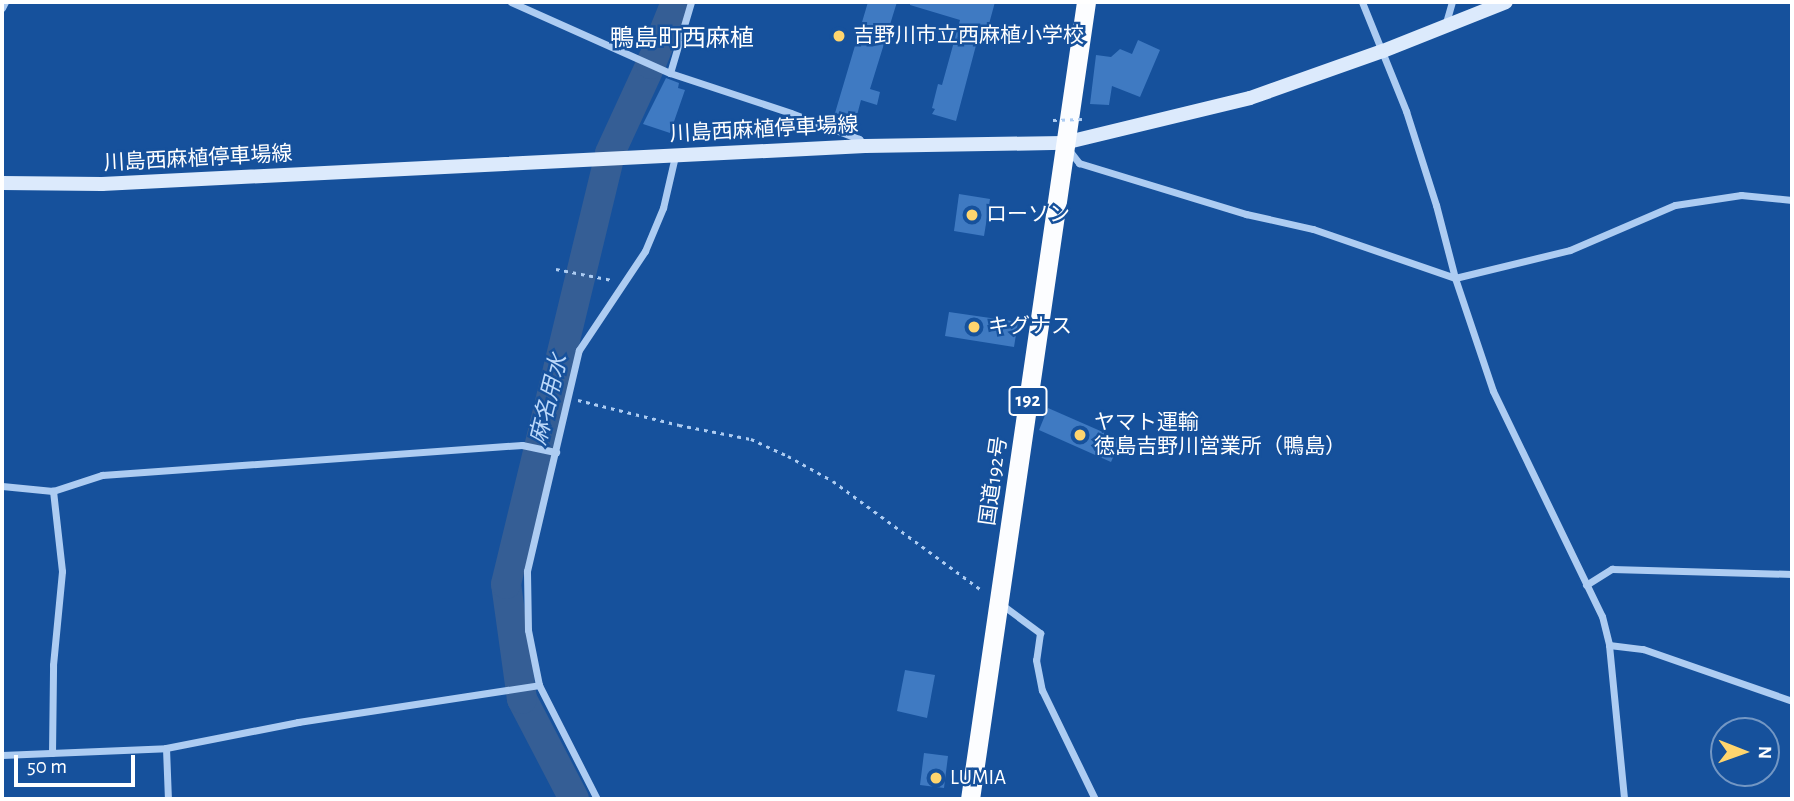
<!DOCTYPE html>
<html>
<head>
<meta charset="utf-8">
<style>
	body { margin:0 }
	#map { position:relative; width:1794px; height:801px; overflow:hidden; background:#16519c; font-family:"Alegreya Sans","Noto Sans JP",sans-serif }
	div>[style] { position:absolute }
	.river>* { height:30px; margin:-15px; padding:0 15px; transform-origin:15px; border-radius:15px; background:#355e95 }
	.building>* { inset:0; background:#3f7ac2 }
	.path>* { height:2.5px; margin-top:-1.25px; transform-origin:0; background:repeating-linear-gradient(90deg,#adccf2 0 3.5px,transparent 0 8.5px) }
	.minor>* { height:7px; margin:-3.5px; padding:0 3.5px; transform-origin:3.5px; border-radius:3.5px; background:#adccf2 }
	.secondary>* { height:14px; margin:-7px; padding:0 7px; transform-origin:7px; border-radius:7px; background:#dceafc }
	.trunk>* { height:19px; margin:-9.5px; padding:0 9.5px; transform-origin:9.5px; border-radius:9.5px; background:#fcfdff }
	.path-bridge>* { height:2.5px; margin-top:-1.25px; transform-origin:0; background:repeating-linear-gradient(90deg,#adccf2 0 3.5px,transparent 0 8.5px) }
	.dots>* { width:19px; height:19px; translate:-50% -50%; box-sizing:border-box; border:4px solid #16519c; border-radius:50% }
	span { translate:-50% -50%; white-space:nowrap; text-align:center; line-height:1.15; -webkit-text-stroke:5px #16519c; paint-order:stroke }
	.shield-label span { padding:2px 5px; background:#16519c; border:2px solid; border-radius:5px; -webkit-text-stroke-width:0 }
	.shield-label { font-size:19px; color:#fff; font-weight:700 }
	.poi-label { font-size:21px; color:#fff }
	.left { translate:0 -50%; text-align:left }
	.street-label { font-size:21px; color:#fff }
	.water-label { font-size:23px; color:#bad7f9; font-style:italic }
	.quarter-label { font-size:24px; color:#fff }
	.frame { position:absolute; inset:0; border:4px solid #fff; pointer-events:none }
	.north { position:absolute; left:1710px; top:717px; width:70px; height:70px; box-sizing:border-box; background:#16519c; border:2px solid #7397c4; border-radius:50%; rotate:91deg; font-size:19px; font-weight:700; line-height:28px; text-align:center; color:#fff }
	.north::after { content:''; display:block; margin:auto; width:24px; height:32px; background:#ffd56e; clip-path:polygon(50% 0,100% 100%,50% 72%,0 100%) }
	.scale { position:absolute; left:14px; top:755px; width:121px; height:32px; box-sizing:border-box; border:4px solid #fff; border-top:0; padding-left:9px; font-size:21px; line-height:24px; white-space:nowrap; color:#fff; -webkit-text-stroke:5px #16519c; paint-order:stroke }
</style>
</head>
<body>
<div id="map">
	<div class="river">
		<div style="left:574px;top:799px;width:113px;rotate:-117.5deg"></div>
		<div style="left:522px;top:699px;width:116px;rotate:-97.9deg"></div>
		<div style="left:506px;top:584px;width:443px;rotate:-76.4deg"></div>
		<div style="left:610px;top:153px;width:98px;rotate:-65.3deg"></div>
		<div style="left:651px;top:64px;width:67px;rotate:-68deg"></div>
	</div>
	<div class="building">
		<div style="clip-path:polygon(868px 2px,897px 2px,870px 89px,880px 92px,877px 105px,861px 100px,856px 119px,835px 113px)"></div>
		<div style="clip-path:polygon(910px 2px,995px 2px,986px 35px,979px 34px,956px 121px,932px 114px,935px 109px,932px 108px,938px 84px,942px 85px,960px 20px,910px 5px)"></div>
		<div style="clip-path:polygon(1138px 40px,1160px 50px,1140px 97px,1112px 86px,1109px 105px,1090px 104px,1096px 55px,1111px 57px,1120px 49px,1132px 54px)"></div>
		<div style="clip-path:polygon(666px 78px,679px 83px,678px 88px,685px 90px,670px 133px,643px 124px)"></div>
		<div style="clip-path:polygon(959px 194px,990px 199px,984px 236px,954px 231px)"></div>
		<div style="clip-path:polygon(949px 312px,1018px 322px,1014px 347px,945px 336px)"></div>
		<div style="clip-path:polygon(1048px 408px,1121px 440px,1111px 462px,1039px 430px)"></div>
		<div style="clip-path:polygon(905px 670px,935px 675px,927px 718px,897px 711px)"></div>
		<div style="clip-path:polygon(924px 753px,948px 756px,944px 788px,920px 785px)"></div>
	</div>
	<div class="path">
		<div style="left:556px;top:269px;width:57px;rotate:11.1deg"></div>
		<div style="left:578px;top:400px;width:104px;rotate:13.9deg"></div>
		<div style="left:679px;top:425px;width:73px;rotate:11deg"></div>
		<div style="left:751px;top:439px;width:41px;rotate:24.7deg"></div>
		<div style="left:788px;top:456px;width:51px;rotate:29.1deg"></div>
		<div style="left:833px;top:481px;width:186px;rotate:36.3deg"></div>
	</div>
	<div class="minor">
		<div style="left:511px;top:2px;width:174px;rotate:24.1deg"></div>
		<div style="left:670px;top:73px;width:127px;rotate:18.3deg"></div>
		<div style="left:791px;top:113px;width:73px;rotate:20.9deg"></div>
		<div style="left:859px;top:139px;width:8px;rotate:45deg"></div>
		<div style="left:1362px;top:2px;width:118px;rotate:68deg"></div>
		<div style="left:1406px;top:111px;width:99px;rotate:72.3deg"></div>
		<div style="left:1436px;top:205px;width:75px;rotate:75.4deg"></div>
		<div style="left:1455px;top:278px;width:119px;rotate:71.4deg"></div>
		<div style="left:1493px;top:391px;width:250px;rotate:64.2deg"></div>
		<div style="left:1602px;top:616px;width:30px;rotate:76deg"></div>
		<div style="left:1609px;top:645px;width:155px;rotate:84.4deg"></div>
		<div style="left:2px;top:8px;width:7px;rotate:-63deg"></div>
		<div style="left:1445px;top:26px;width:25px;rotate:-74deg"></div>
		<div style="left:670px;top:73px;width:74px;rotate:-73.5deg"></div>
		<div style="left:1068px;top:149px;width:18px;rotate:52deg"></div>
		<div style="left:1079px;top:163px;width:175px;rotate:17deg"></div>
		<div style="left:1246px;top:214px;width:69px;rotate:12.6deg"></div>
		<div style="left:1313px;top:229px;width:150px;rotate:19deg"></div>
		<div style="left:1455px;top:278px;width:118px;rotate:-13.7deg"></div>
		<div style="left:1570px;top:250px;width:114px;rotate:-23.2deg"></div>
		<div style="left:1675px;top:205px;width:67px;rotate:-8.6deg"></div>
		<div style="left:1741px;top:195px;width:51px;rotate:5.6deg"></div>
		<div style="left:2px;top:486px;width:51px;rotate:5.6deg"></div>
		<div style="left:53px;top:491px;width:52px;rotate:-18.1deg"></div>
		<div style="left:102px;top:475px;width:421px;rotate:-4.1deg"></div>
		<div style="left:522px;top:445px;width:35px;rotate:12deg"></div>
		<div style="left:1586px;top:585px;width:31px;rotate:-32deg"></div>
		<div style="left:1612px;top:569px;width:180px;rotate:1.6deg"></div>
		<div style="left:1001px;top:604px;width:49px;rotate:36.6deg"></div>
		<div style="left:1040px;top:633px;width:27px;rotate:98deg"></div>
		<div style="left:1036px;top:660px;width:31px;rotate:79deg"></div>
		<div style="left:1042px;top:690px;width:121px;rotate:64.1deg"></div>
		<div style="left:1609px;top:645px;width:34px;rotate:7deg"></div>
		<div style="left:1643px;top:649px;width:158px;rotate:19.2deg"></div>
		<div style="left:166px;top:748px;width:51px;rotate:87.8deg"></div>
		<div style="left:52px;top:753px;width:88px;rotate:-89.3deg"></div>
		<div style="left:53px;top:665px;width:94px;rotate:-84.5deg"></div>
		<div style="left:62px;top:571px;width:81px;rotate:-96.4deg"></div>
		<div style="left:2px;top:755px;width:164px;rotate:-2.4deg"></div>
		<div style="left:166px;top:748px;width:135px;rotate:-11.1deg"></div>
		<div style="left:298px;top:722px;width:244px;rotate:-8.7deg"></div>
		<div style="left:597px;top:799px;width:128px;rotate:-117deg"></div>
		<div style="left:539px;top:685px;width:56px;rotate:-101.3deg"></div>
		<div style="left:528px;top:630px;width:59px;rotate:-91deg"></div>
		<div style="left:527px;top:571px;width:227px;rotate:-76.8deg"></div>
		<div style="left:579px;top:350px;width:119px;rotate:-56.3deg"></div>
		<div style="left:645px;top:251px;width:47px;rotate:-67.3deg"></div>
		<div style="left:663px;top:208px;width:53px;rotate:-77deg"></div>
	</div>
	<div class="secondary">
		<div style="left:2px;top:183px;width:100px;rotate:0.6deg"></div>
		<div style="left:102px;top:184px;width:764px;rotate:-2.85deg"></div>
		<div style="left:865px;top:146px;width:199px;rotate:-0.9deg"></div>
		<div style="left:1064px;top:143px;width:191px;rotate:-13.6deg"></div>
		<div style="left:1250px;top:98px;width:141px;rotate:-19.5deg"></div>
		<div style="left:1383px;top:51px;width:132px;rotate:-21.7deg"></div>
	</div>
	<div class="trunk">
		<div style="left:970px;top:799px;width:805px;rotate:-81.72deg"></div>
	</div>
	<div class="path-bridge">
		<div style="left:1053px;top:120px;width:29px;rotate:-2deg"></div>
	</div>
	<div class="dots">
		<div style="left:839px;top:36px;background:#ffd56e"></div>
		<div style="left:972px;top:215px;background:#ffd56e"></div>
		<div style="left:974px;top:327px;background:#ffd56e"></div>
		<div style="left:1080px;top:435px;background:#ffd56e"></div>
		<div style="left:936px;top:778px;background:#ffd56e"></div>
	</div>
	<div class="shield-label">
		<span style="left:1028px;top:401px">192</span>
	</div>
	<div class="poi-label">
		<span class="left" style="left:853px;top:36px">吉野川市立西麻植小学校</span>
		<span class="left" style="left:986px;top:215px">ローソン</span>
		<span class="left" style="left:988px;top:327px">キグナス</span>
		<span class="left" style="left:1094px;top:435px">ヤマト運輸<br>徳島吉野川営業所（鴨島）</span>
		<span class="left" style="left:950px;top:778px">LUMIA</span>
	</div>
	<div class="street-label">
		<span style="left:764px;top:130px;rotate:-3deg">川島西麻植停車場線</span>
		<span style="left:198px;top:159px;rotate:-3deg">川島西麻植停車場線</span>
		<span style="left:994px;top:481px;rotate:-82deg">国道192号</span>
	</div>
	<div class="water-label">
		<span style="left:550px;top:400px;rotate:-76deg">麻名用水</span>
	</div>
	<div class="quarter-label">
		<span style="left:682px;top:40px">鴨島町西麻植</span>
	</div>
	<div class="frame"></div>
	<div class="north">N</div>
	<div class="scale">50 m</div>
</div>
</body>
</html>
